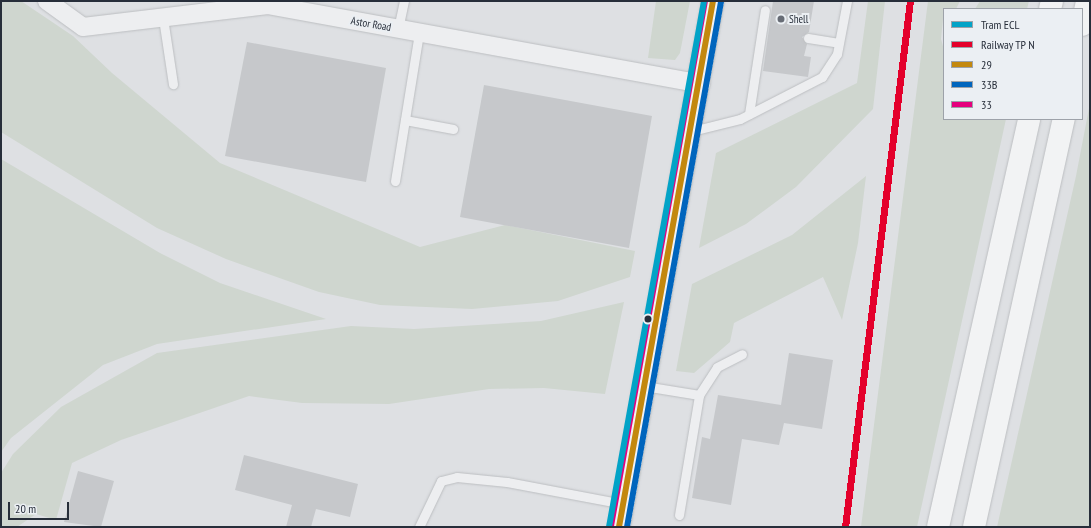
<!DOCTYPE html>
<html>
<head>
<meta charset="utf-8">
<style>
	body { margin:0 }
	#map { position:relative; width:1091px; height:528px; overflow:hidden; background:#dee0e3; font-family:"PT Sans Narrow",sans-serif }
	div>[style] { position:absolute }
	.green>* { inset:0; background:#cfd6cf }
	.building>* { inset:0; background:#c6c8cb }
	.roads { filter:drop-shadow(0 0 1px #bcbec1) drop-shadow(0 0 1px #bcbec1) }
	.lane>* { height:9px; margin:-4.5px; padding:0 4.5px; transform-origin:4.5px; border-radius:4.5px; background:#edeef0 }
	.street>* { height:18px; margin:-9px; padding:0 9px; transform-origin:9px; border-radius:9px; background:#edeef0 }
	.primary>* { height:22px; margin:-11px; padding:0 11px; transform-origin:11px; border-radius:11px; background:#f2f3f4 }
	.highway>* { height:22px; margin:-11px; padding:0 11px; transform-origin:11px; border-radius:11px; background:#f2f3f4 }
	.bus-1>* { height:6px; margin:-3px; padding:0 3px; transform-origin:3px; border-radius:3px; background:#c3880e }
	.bus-2>* { height:6px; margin:-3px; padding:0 3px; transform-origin:3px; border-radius:3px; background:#0065bd }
	.bus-3>* { height:6px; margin:-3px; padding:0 3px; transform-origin:3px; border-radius:3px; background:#e5007d }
	.rail-1>* { height:7px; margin:-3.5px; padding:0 3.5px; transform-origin:3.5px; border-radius:3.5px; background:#e4002b }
	.tram-1>* { height:6px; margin:-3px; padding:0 3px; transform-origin:3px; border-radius:3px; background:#02a3c7 }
	.dots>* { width:11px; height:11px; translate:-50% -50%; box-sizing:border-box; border:2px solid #ebeff3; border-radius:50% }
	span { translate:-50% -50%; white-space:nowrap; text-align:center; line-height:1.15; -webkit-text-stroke:4px #ebeff3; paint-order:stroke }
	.poi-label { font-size:11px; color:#272e3a }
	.left { translate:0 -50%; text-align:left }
	.street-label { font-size:11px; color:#272e3a }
	.frame { position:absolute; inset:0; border:2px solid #272e3a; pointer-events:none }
	.legend { position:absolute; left:943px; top:8px; width:140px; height:112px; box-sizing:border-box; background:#ebeff3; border:1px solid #9da2a9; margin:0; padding:5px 7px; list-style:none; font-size:12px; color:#272e3a }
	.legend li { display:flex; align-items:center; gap:8px; height:20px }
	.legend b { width:20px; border:1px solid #9da2a9 }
	.scale { position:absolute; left:8px; top:502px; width:61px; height:18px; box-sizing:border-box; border:2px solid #272e3a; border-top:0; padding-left:5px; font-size:12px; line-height:14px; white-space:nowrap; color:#272e3a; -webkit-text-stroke:3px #ebeff3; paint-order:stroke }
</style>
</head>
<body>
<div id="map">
	<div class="green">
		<div style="clip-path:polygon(1px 1px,21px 1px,73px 36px,112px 73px,220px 163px,420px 247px,505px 225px,635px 251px,630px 277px,558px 301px,472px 309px,380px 305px,319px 292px,226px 259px,157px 228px,1px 132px)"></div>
		<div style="clip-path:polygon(656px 1px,690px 1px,680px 53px,675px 60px,648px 58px)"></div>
		<div style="clip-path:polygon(868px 1px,885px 1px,873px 109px,796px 187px,746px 224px,699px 248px,716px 153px,857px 83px)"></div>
		<div style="clip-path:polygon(928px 1px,960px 1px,956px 9px,944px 9px,941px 39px,944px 50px,944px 119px,1006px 119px,917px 527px,861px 527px)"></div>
		<div style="clip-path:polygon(980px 1px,1029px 1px,1027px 9px,975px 9px)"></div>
		<div style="clip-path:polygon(1090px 103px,1090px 527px,997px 527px,1076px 176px)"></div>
		<div style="clip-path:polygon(1px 159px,160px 253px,220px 283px,326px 319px,157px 344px,103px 365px,11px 438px,1px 452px)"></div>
		<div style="clip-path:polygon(866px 176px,858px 243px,842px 320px,823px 277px,734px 323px,730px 342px,694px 373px,676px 371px,692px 284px,792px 235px)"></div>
		<div style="clip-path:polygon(624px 302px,605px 394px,544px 388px,489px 389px,389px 404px,302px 403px,249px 396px,121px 440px,72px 463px,56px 520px,36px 514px,17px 527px,1px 527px,1px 473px,13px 454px,61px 407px,157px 353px,351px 326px,414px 329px,541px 321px)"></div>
	</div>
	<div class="building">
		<div style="clip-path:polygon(773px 1px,814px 1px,809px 32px,802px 37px,807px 44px,804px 56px,811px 57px,808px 77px,763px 71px)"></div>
		<div style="clip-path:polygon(247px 42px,386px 68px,366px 182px,225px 156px)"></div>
		<div style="clip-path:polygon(484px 85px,652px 116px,629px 248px,460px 217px)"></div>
		<div style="clip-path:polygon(789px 353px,833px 360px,822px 429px,784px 423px,779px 445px,742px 439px,731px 505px,692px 498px,702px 437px,710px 439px,718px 395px,781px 405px)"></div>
		<div style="clip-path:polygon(244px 455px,358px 484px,350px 517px,316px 509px,311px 527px,286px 527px,292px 505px,235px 490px)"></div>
		<div style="clip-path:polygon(78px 471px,114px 481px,101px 527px,64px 522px)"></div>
	</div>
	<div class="roads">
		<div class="lane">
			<div style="left:163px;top:18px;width:67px;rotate:81.4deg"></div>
			<div style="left:398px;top:29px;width:29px;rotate:-78deg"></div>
			<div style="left:808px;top:38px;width:31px;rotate:9deg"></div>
			<div style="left:749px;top:114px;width:105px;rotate:-81.3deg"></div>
			<div style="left:405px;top:120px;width:49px;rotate:10.6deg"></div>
			<div style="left:692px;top:131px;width:49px;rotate:-14deg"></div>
			<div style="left:740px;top:119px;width:92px;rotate:-27.1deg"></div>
			<div style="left:822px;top:77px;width:27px;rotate:-57deg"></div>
			<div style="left:837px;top:54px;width:54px;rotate:-79.3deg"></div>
			<div style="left:395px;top:181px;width:150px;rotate:-80.8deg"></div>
			<div style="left:644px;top:386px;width:56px;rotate:9.3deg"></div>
			<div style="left:679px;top:515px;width:122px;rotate:-80.5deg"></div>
			<div style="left:699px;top:395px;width:33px;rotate:-57deg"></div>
			<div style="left:717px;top:367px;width:28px;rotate:-27deg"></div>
			<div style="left:419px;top:527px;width:51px;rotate:-64.4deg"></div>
			<div style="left:441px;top:481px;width:16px;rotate:-14deg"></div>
			<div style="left:457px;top:477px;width:50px;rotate:5.7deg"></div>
			<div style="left:507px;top:482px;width:118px;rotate:10.7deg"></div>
		</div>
		<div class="street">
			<div style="left:47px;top:1px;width:44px;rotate:35.8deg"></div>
			<div style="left:83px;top:27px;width:186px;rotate:-6.8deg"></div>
			<div style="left:268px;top:5px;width:440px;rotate:10.3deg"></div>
		</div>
		<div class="primary">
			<div style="left:619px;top:527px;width:534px;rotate:-79.87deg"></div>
		</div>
		<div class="highway">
			<div style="left:1050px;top:9px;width:8px;rotate:-76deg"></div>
			<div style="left:1082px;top:25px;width:25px;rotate:-78deg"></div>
			<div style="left:938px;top:527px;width:418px;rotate:-77.4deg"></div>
			<div style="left:974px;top:527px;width:418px;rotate:-77.6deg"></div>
		</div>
	</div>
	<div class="bus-1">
		<div style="left:619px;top:527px;width:534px;rotate:-79.87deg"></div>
	</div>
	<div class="bus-2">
		<div style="left:627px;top:527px;width:533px;rotate:-79.85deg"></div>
	</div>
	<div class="bus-3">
		<div style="left:611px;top:526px;width:533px;rotate:-79.85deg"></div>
	</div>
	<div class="rail-1">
		<div style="left:845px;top:527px;width:530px;rotate:-82.96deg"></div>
	</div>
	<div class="tram-1">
		<div style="left:609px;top:527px;width:535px;rotate:-79.76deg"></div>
	</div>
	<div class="dots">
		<div style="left:781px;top:19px;background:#676c75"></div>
		<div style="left:648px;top:319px;background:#272e3a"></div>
	</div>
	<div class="poi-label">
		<span class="left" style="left:789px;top:19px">Shell</span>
	</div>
	<div class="street-label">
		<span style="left:371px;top:24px;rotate:10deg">Astor Road</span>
	</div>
	<div class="frame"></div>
	<ul class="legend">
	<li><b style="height:5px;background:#02a3c7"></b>Tram ECL</li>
	<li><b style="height:5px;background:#e4002b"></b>Railway TP N</li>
	<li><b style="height:5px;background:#c3880e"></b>29</li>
	<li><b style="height:5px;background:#0065bd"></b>33B</li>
	<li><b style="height:5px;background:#e5007d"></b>33</li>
	</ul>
	<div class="scale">20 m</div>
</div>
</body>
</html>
